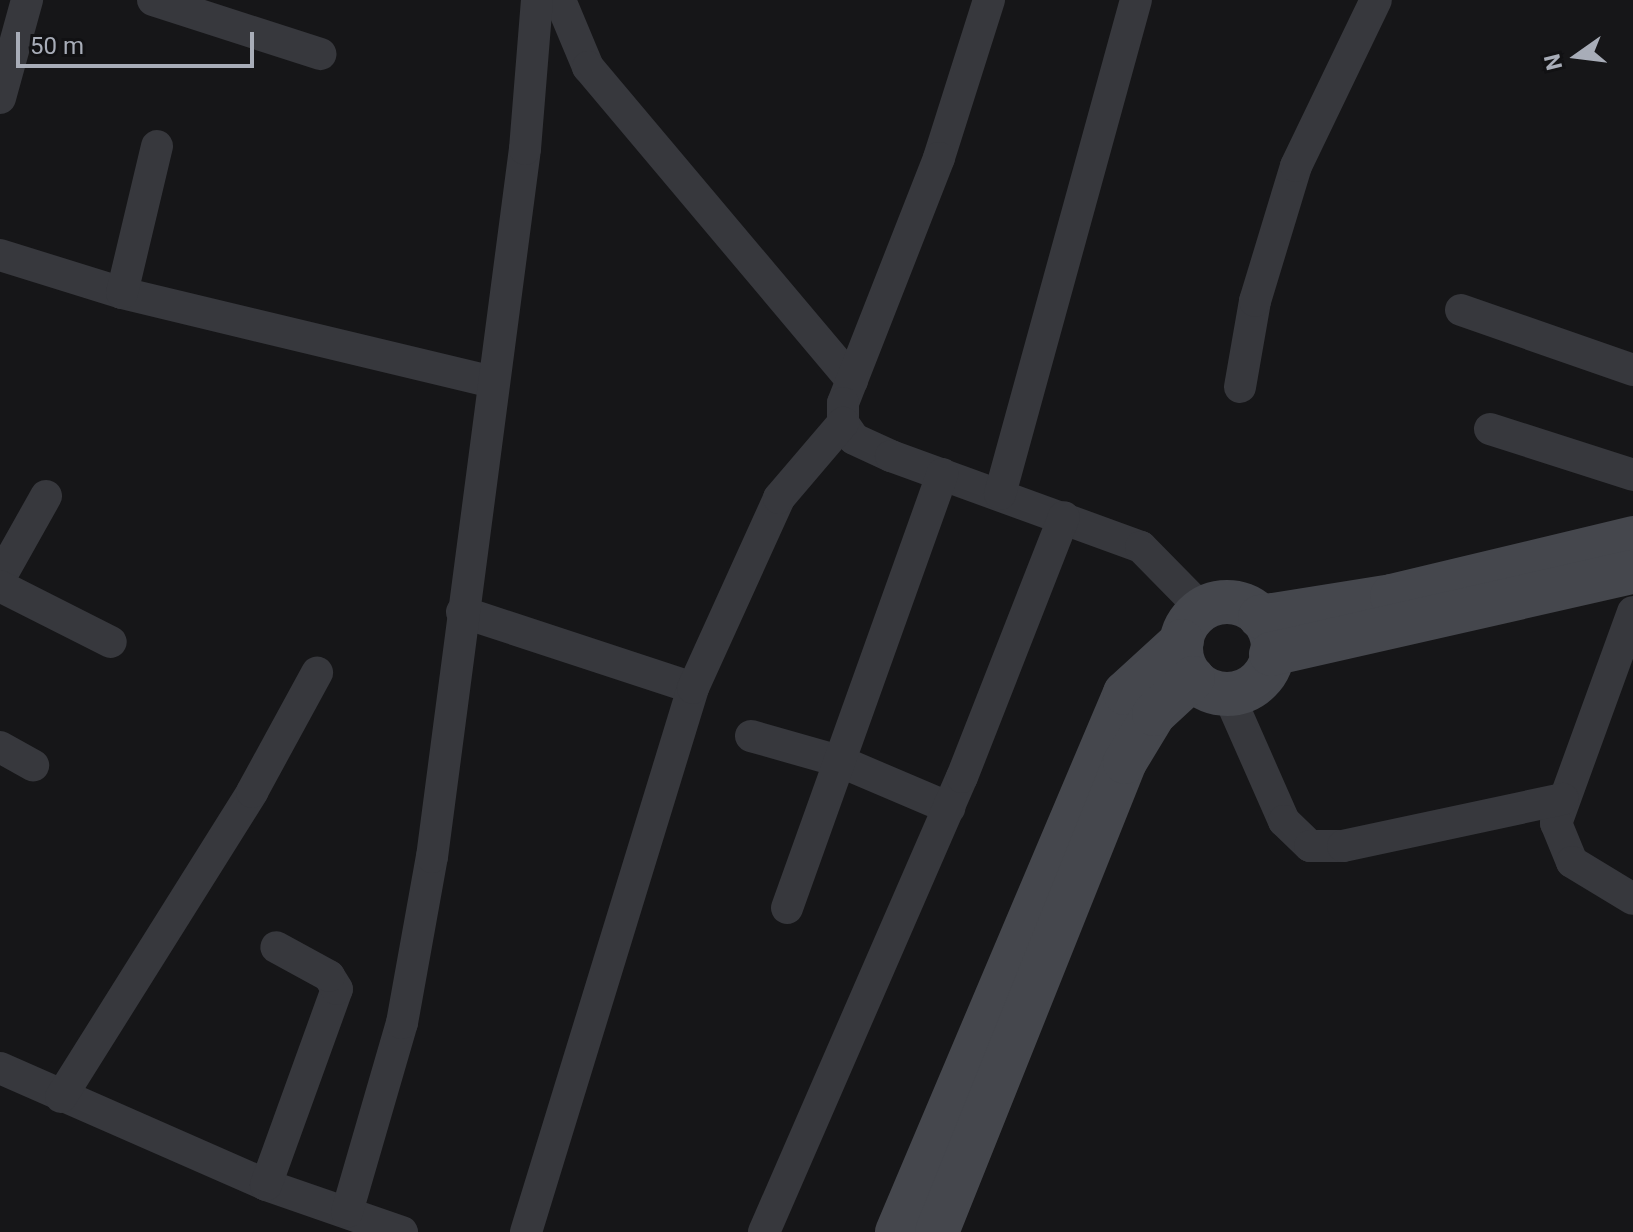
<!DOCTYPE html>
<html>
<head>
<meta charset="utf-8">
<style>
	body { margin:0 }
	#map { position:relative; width:1633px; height:1232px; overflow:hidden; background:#161618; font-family:Roboto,sans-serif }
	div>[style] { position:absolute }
	.street>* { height:32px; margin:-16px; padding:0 16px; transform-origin:16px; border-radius:16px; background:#37383d }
	.secondary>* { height:44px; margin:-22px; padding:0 22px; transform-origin:22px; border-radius:22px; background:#45474d }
	.secondary>.ring { margin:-22px; padding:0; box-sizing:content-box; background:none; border:44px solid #45474d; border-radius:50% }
	span { translate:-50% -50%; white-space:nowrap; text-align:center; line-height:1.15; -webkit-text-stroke:7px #111113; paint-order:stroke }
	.north { position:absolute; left:1537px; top:16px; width:80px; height:80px; -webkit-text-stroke:6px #111113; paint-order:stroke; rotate:256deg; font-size:22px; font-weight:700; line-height:32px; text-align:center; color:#a8adb8 }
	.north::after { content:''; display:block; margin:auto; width:28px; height:36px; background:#a8adb8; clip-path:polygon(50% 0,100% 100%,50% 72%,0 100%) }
	.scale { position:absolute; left:16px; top:32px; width:238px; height:36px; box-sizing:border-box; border:4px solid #a8adb8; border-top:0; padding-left:10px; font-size:24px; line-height:28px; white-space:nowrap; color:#a8adb8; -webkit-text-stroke:6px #111113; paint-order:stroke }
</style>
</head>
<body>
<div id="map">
	<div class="street">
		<div style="left:153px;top:0;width:176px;rotate:17.9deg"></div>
		<div style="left:560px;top:0;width:73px;rotate:67.3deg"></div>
		<div style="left:588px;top:67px;width:410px;rotate:49.9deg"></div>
		<div style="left:989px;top:0;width:166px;rotate:107.6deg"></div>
		<div style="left:939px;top:158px;width:263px;rotate:111.4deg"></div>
		<div style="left:843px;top:403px;width:20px;rotate:90deg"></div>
		<div style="left:843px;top:423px;width:19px;rotate:55deg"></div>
		<div style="left:854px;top:439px;width:41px;rotate:24.7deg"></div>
		<div style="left:891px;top:456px;width:266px;rotate:20deg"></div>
		<div style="left:1141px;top:547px;width:88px;rotate:45.5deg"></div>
		<div style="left:0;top:98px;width:102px;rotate:-74.6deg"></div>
		<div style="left:0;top:255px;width:128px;rotate:17.3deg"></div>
		<div style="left:122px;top:293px;width:382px;rotate:13.5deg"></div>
		<div style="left:122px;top:293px;width:151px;rotate:-76.6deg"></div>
		<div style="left:1461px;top:310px;width:182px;rotate:19.2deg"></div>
		<div style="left:1240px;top:387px;width:87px;rotate:-80.1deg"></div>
		<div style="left:1255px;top:301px;width:141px;rotate:-73.1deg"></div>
		<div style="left:1296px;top:166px;width:184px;rotate:-64.3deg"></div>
		<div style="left:1490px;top:429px;width:150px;rotate:17.8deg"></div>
		<div style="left:1000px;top:494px;width:512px;rotate:-74.61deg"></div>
		<div style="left:0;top:578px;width:94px;rotate:-60.7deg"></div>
		<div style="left:0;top:586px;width:124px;rotate:26.8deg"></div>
		<div style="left:462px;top:612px;width:243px;rotate:18.2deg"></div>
		<div style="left:1633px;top:612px;width:225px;rotate:110deg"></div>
		<div style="left:1556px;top:823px;width:42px;rotate:67.7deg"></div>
		<div style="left:1572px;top:862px;width:71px;rotate:31.2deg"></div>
		<div style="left:1228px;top:694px;width:139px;rotate:66.2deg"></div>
		<div style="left:1284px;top:821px;width:36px;rotate:44deg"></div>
		<div style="left:1310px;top:846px;width:33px"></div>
		<div style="left:1343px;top:846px;width:225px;rotate:-12.1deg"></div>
		<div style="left:751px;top:736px;width:91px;rotate:15.9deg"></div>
		<div style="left:839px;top:761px;width:120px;rotate:23.1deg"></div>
		<div style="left:0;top:747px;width:38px;rotate:29deg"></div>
		<div style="left:787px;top:908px;width:461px;rotate:-70.3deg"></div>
		<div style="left:0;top:1068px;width:291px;rotate:23.7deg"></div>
		<div style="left:266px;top:1185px;width:144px;rotate:19.1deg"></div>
		<div style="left:61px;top:1097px;width:360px;rotate:-57.9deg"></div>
		<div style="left:252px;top:792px;width:136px;rotate:-61.4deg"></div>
		<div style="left:266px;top:1185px;width:208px;rotate:-70.1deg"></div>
		<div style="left:337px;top:989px;width:15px;rotate:-122deg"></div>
		<div style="left:329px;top:976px;width:60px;rotate:-151.3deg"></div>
		<div style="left:347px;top:1212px;width:197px;rotate:-73.8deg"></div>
		<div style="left:402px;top:1023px;width:169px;rotate:-79.8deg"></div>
		<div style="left:432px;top:857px;width:714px;rotate:-82.52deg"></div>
		<div style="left:525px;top:149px;width:149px;rotate:-85.4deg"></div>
		<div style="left:526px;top:1232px;width:569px;rotate:-72.93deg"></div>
		<div style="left:693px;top:688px;width:209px;rotate:-65.6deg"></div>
		<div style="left:779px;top:498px;width:99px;rotate:-49.5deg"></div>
		<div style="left:764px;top:1232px;width:496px;rotate:-66.5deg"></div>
		<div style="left:962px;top:777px;width:279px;rotate:-68.6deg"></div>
	</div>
	<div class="secondary">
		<div class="ring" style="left:1181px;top:602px;width:48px;height:48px"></div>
		<div style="left:1260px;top:617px;width:134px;rotate:-9deg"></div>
		<div style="left:1392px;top:596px;width:248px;rotate:-13.5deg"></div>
		<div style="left:1271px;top:654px;width:371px;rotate:-12.8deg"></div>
		<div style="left:897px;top:1232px;width:585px;rotate:-67.07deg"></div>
		<div style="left:1125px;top:693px;width:77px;rotate:-42.4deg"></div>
		<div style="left:937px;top:1232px;width:506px;rotate:-68.2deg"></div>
		<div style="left:1125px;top:762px;width:56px;rotate:-58.9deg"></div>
		<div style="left:1154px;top:714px;width:53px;rotate:-42.7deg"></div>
	</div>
	<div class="north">N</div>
	<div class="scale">50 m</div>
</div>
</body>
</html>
